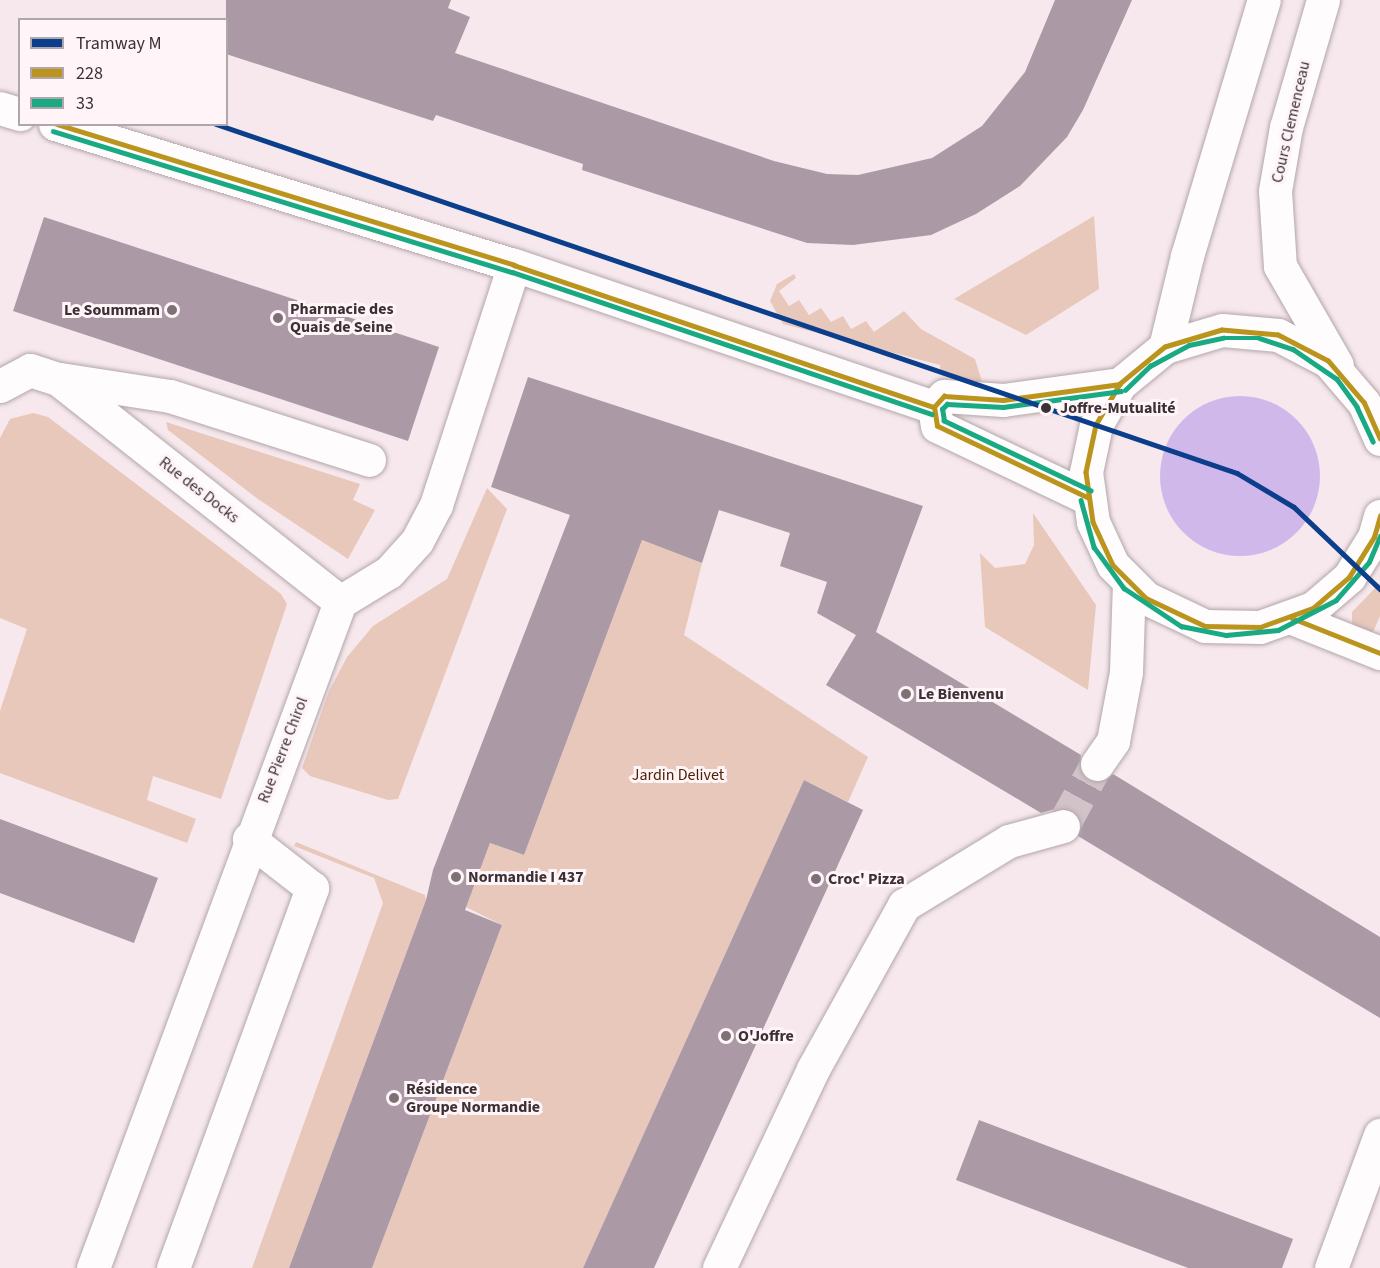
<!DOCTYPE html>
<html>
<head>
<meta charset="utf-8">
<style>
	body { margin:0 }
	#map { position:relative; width:1380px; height:1268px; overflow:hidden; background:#f7e8ed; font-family:"Source Sans 3",sans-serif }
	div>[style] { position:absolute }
	.green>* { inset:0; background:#e8c8bb }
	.water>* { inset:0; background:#d0b8eb }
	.round { border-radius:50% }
	.building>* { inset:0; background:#ab9aa6 }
	.minor-tunnel>* { height:33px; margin-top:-16.5px; transform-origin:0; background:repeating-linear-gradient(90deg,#d1c3c8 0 33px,transparent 0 49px) }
	.roads { filter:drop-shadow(0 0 2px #b2a7aa) drop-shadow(0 0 2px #b2a7aa) }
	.minor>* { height:33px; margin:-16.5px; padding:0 16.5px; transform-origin:16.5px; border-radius:16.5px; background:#fefcfc }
	.bus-1>* { height:4.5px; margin:-2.25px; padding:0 2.25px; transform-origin:2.25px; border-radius:2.25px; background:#ba941c }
	.bus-2>* { height:4.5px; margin:-2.25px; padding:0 2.25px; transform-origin:2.25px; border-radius:2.25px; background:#19aa83 }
	.tram-1>* { height:4.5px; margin:-2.25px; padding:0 2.25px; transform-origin:2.25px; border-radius:2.25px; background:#0b3e8b }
	.dots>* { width:16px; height:16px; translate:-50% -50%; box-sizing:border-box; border:3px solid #fff4f7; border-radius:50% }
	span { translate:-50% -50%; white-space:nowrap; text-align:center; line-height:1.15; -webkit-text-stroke:6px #fff4f7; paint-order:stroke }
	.street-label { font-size:16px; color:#3b3134 }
	.poi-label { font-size:16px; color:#3b3134; font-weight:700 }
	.left { translate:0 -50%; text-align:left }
	.right { translate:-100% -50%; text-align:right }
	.stop-label { font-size:16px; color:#3b3134; font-weight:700 }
	.park-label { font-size:16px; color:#4e2100 }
	.legend { position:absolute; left:18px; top:18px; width:210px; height:108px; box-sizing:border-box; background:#fff4f7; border:2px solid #b1a6a9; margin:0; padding:8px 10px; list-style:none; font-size:18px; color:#3b3134 }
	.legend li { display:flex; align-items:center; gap:12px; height:30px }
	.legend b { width:30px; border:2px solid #b1a6a9 }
</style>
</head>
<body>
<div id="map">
	<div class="green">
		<div style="clip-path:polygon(1094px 216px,1099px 289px,1026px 335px,954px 299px)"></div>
		<div style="clip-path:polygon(794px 274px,796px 278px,779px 291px,789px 306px,799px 300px,809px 315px,821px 308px,831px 322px,843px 316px,851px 329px,866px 321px,874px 332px,904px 311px,921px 329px,975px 359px,982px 382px,941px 375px,940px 365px,783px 324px,770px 301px,777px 284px)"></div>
		<div style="clip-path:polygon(33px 413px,48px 417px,281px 594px,287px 604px,221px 799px,153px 776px,147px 800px,196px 819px,187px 843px,0 773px,0 711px,27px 629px,0 618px,0 438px,10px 419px)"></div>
		<div style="clip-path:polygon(166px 422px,360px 484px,353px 500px,375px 510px,348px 559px,258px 499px,168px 430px)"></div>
		<div style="clip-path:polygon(487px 488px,507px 509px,398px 799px,388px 800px,310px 776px,302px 768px,329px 691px,347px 657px,373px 626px,447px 579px)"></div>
		<div style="clip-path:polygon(1033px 513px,1096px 605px,1088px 690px,985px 627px,980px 553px,995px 568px,1025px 564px,1034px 545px)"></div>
		<div style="clip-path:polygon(642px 540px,702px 563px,684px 635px,868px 757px,848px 802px,804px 780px,583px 1268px,372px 1268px,502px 925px,466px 907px,490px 843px,524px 855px)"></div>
		<div style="clip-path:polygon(1380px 583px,1380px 616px,1370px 639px,1352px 626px,1352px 612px)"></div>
		<div style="clip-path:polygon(296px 842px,425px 895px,426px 900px,289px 1268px,252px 1268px,383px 903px,374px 878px,294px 846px)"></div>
	</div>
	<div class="water">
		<div class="round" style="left:1160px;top:396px;width:160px;height:160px"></div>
	</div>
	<div class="building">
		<div style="clip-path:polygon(226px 0,451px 0,448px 8px,470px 17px,455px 53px,774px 161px,827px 174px,858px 175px,932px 158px,982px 126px,1025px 72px,1055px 0,1132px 0,1083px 110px,1067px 137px,1020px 186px,976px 214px,931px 235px,853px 245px,807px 243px,582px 170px,583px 164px,436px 115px,433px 121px,226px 54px)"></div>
		<div style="clip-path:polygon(44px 217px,439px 347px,408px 441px,13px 311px)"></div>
		<div style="clip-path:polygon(528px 377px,923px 506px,876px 632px,1081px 755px,1080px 771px,1087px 780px,1104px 781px,1113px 774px,1380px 937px,1380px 1018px,1078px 836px,1081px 822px,1076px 812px,1059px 808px,1041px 813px,826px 685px,856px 635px,817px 613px,827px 582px,780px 566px,790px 533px,719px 510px,702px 563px,642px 540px,524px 855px,490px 843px,465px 910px,502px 925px,372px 1268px,289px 1268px,426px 900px,433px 870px,570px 515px,491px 487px)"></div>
		<div style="clip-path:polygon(804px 780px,863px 810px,654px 1268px,583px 1268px)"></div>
		<div style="clip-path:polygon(0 819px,158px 878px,134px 943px,0 893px)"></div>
		<div style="clip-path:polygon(979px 1120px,1293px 1239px,1282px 1268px,1188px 1268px,956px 1180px)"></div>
	</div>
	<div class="minor-tunnel">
		<div style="left:1063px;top:826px;width:71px;rotate:-61.3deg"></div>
	</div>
	<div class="roads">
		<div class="minor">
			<div style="left:1323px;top:0;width:132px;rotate:106.2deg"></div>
			<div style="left:1286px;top:127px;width:65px;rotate:99.8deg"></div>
			<div style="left:1275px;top:191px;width:75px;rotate:86.2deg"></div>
			<div style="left:1280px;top:266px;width:114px;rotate:60.1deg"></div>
			<div style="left:0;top:108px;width:21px;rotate:17deg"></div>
			<div style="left:55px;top:124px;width:480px;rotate:17.1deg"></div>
			<div style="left:514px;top:265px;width:443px;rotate:18.7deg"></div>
			<div style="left:1165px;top:347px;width:94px;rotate:-76.4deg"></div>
			<div style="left:1187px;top:256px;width:267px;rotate:-73.3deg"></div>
			<div style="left:60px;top:379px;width:111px;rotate:8.8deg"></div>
			<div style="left:170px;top:396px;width:209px;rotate:17.8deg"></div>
			<div style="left:0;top:386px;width:34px;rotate:-28deg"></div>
			<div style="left:30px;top:370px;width:29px;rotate:18deg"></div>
			<div style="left:58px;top:379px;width:360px;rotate:38.3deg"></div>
			<div style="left:1380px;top:439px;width:39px;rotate:-114deg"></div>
			<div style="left:1364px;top:403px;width:55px;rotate:-130.6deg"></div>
			<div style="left:1328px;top:361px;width:56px;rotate:-152.5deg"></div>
			<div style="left:1278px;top:335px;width:56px;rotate:-174.9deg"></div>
			<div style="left:1222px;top:330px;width:59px;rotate:163.4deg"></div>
			<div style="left:1165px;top:347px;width:58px;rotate:140.6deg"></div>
			<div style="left:1120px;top:384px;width:48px;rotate:120.3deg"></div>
			<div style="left:1096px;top:425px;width:48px;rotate:102deg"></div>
			<div style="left:1086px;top:472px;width:50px;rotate:82deg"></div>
			<div style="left:1093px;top:522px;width:47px;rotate:65.1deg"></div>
			<div style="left:1113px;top:565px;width:47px;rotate:45deg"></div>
			<div style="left:1146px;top:598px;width:65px;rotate:25.4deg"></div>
			<div style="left:1205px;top:626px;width:55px;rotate:1deg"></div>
			<div style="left:1260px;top:627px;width:56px;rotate:-19.7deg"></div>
			<div style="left:1313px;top:608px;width:48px;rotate:-40.7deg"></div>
			<div style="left:1349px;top:577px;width:47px;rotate:-58deg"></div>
			<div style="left:1374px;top:537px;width:22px;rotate:-74deg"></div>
			<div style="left:1088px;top:498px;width:167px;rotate:-154.5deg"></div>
			<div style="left:937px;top:426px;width:19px;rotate:-99deg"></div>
			<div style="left:934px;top:407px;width:15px;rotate:-48deg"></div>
			<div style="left:944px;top:396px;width:59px;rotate:3.9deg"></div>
			<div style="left:1003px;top:400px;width:118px;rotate:-7.8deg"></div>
			<div style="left:1292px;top:618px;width:95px;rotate:21.7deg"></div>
			<div style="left:1097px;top:764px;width:28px;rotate:-55deg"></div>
			<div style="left:1113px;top:741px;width:70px;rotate:-79.3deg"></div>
			<div style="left:1126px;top:672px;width:89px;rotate:-88.1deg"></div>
			<div style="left:93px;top:1268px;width:710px;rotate:-69.65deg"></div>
			<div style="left:340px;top:602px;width:57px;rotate:-31.5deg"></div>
			<div style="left:389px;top:572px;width:42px;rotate:-47.9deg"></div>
			<div style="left:417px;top:541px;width:41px;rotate:-62.2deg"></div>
			<div style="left:436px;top:505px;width:252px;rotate:-72deg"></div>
			<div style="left:173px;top:1268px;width:405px;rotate:-69.9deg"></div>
			<div style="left:312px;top:888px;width:80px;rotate:-142.1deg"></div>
			<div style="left:719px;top:1268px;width:220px;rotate:-64.7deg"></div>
			<div style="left:813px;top:1069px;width:188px;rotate:-61deg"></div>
			<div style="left:904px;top:905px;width:123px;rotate:-31.4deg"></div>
			<div style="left:1009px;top:841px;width:56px;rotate:-15.5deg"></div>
			<div style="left:1331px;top:1268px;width:142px;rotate:-69.8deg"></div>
		</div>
	</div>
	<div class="bus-1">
		<div style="left:57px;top:124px;width:478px;rotate:17.1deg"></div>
		<div style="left:514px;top:265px;width:443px;rotate:18.7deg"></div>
		<div style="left:1380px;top:439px;width:39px;rotate:-114deg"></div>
		<div style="left:1364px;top:403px;width:55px;rotate:-130.6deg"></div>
		<div style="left:1328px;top:361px;width:56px;rotate:-152.5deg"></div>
		<div style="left:1278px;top:335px;width:56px;rotate:-174.9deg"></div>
		<div style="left:1222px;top:330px;width:59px;rotate:163.4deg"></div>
		<div style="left:1165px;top:347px;width:58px;rotate:140.6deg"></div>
		<div style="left:1120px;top:384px;width:48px;rotate:120.3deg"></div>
		<div style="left:1096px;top:425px;width:48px;rotate:102deg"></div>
		<div style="left:1086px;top:472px;width:50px;rotate:82deg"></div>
		<div style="left:1093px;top:522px;width:47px;rotate:65.1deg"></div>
		<div style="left:1113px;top:565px;width:47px;rotate:45deg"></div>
		<div style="left:1146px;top:598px;width:65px;rotate:25.4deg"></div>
		<div style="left:1205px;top:626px;width:55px;rotate:1deg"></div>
		<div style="left:1260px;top:627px;width:56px;rotate:-19.7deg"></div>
		<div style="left:1313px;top:608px;width:48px;rotate:-40.7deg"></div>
		<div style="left:1349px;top:577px;width:47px;rotate:-58deg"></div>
		<div style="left:1374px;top:537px;width:22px;rotate:-74deg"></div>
		<div style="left:1088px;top:498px;width:167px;rotate:-154.5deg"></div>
		<div style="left:937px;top:426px;width:19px;rotate:-99deg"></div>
		<div style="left:934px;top:407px;width:15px;rotate:-48deg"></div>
		<div style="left:944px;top:396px;width:59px;rotate:3.9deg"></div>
		<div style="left:1003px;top:400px;width:118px;rotate:-7.8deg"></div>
		<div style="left:1292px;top:618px;width:95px;rotate:21.7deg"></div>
	</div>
	<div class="bus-2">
		<div style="left:53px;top:131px;width:480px;rotate:17.1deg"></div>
		<div style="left:512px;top:272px;width:443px;rotate:18.7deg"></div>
		<div style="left:1125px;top:390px;width:35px;rotate:-44deg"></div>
		<div style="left:1150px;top:366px;width:44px;rotate:-28.3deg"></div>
		<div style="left:1189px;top:345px;width:35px;rotate:-12deg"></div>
		<div style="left:1223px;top:338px;width:36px"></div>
		<div style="left:1259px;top:338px;width:36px;rotate:18deg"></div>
		<div style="left:1293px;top:349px;width:53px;rotate:34.3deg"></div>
		<div style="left:1337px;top:379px;width:34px;rotate:54deg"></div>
		<div style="left:1357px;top:407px;width:38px;rotate:65deg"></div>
		<div style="left:1091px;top:491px;width:163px;rotate:-154.5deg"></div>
		<div style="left:944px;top:421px;width:12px;rotate:-99deg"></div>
		<div style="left:942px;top:409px;width:7px;rotate:-45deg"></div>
		<div style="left:947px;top:404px;width:56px;rotate:3.1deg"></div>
		<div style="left:1003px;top:407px;width:119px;rotate:-7.7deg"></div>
		<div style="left:1081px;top:500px;width:49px;rotate:74.5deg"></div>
		<div style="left:1094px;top:547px;width:51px;rotate:53.8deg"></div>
		<div style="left:1124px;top:588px;width:69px;rotate:33.7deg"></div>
		<div style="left:1181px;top:626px;width:46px;rotate:11.3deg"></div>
		<div style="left:1226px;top:635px;width:52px;rotate:-5.5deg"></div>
		<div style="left:1278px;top:630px;width:65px;rotate:-27.3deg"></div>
		<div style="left:1336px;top:600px;width:50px;rotate:-49deg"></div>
		<div style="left:1369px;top:562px;width:28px;rotate:-67deg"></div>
	</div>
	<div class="tram-1">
		<div style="left:216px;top:124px;width:1079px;rotate:18.87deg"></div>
		<div style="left:1237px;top:473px;width:66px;rotate:30.8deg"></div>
		<div style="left:1294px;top:507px;width:119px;rotate:43.6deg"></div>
	</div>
	<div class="dots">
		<div style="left:172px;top:310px;background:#7d7175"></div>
		<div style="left:278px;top:318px;background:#7d7175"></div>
		<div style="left:1046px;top:408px;background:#3b3134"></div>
		<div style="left:906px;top:694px;background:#7d7175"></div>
		<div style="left:456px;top:877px;background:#7d7175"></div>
		<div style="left:816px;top:879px;background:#7d7175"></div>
		<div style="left:726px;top:1036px;background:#7d7175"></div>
		<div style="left:394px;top:1098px;background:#7d7175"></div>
	</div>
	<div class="street-label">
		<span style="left:1291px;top:122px;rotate:-77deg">Cours Clemenceau</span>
		<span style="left:199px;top:490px;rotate:38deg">Rue des Docks</span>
		<span style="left:283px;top:750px;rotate:-69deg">Rue Pierre Chirol</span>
	</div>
	<div class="poi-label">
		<span class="left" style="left:290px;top:318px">Pharmacie des<br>Quais de Seine</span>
		<span class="right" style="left:160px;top:310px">Le Soummam</span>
		<span class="left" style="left:918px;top:694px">Le Bienvenu</span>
		<span class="left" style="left:468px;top:877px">Normandie I 437</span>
		<span class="left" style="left:828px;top:879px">Croc' Pizza</span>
		<span class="left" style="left:738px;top:1036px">O'Joffre</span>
		<span class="left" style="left:406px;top:1098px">Résidence<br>Groupe Normandie</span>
	</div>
	<div class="stop-label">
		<span class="left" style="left:1060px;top:408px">Joffre-Mutualité</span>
	</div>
	<div class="park-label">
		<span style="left:678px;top:775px">Jardin Delivet</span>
	</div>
	<ul class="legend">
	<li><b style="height:8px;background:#0b3e8b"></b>Tramway M</li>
	<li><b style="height:8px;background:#ba941c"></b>228</li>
	<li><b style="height:8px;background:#19aa83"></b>33</li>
	</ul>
</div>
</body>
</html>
